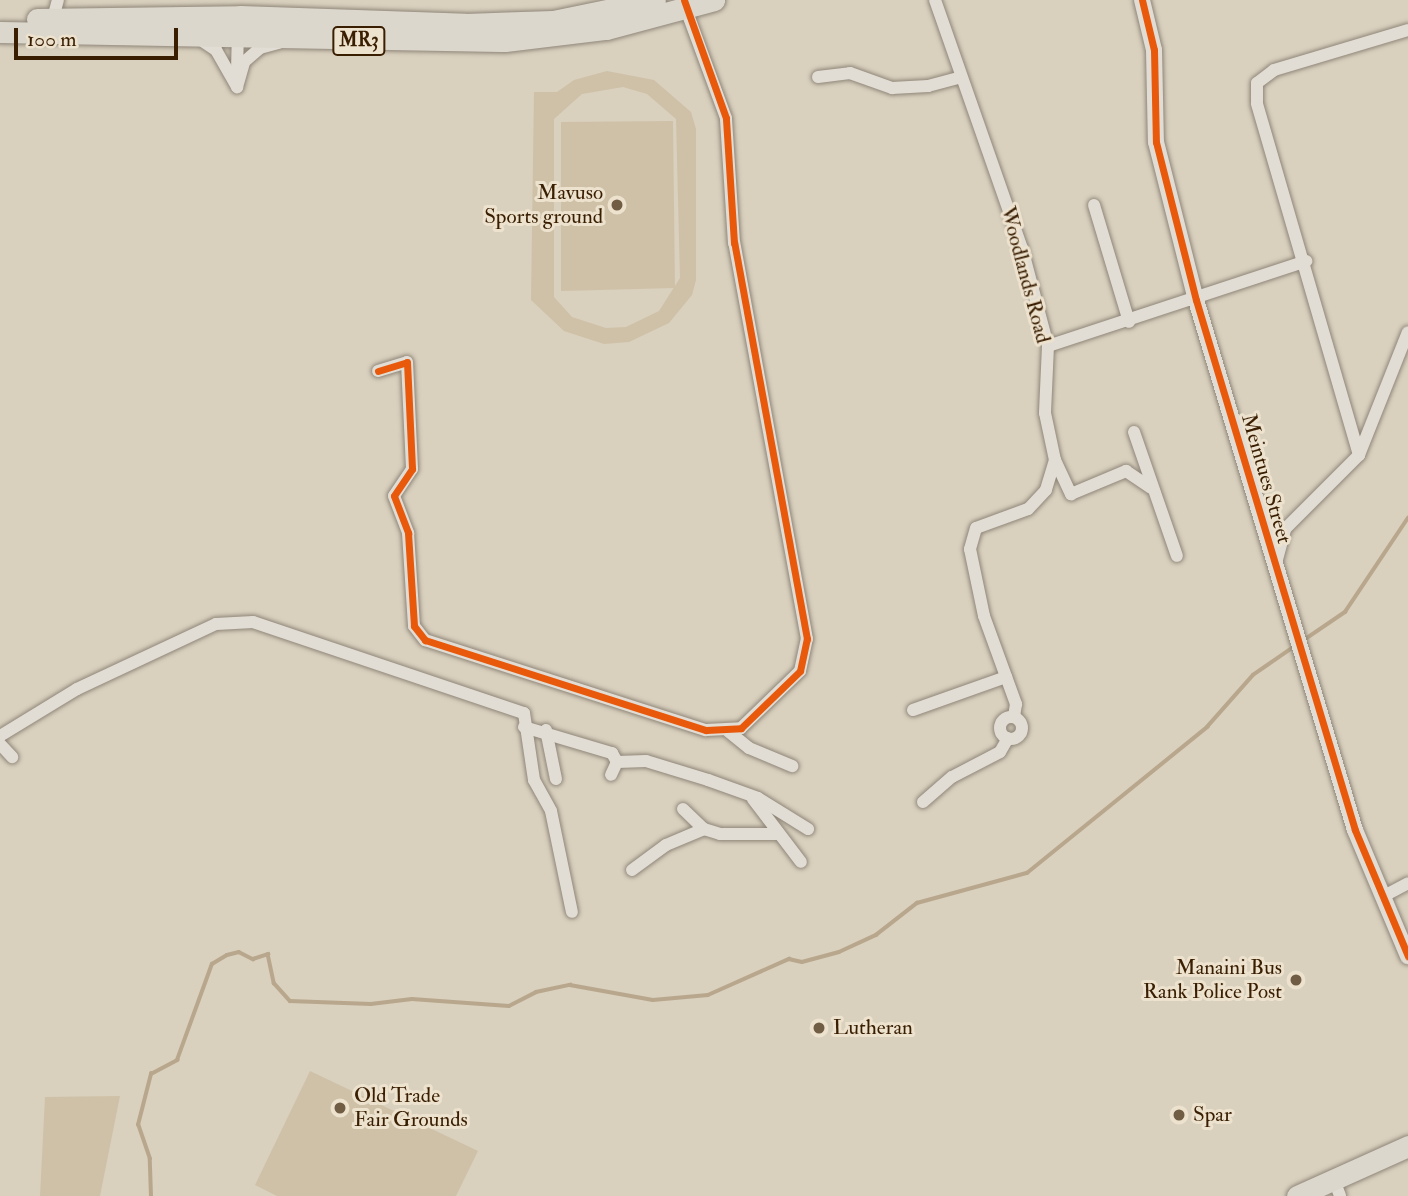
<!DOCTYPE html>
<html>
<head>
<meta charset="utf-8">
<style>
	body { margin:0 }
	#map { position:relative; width:1408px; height:1196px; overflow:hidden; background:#d9d0be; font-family:"IM FELL Double Pica",serif }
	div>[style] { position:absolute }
	.green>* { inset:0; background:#cfc1a7 }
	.stream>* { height:3.5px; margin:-1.75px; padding:0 1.75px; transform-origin:1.75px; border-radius:1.75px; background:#b8a78c }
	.roads { filter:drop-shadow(0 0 2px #8f8679) drop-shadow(0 0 2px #8f8679) }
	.minor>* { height:12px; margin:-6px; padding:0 6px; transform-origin:6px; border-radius:6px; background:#e2ddd4 }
	.minor>.ring { margin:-6px; padding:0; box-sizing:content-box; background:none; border:12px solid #e2ddd4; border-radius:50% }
	.tertiary>* { height:16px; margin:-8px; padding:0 8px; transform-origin:8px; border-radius:8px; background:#e2ddd4 }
	.primary>* { height:21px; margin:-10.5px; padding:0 10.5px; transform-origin:10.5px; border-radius:10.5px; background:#dcd7cc }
	.trunk>* { height:21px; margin:-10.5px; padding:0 10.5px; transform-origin:10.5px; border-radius:10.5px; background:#dcd7cc }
	.cycleway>* { height:7px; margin:-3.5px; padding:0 3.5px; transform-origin:3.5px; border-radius:3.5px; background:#e8590c }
	.dots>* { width:19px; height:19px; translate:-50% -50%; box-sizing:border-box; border:4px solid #ede2ce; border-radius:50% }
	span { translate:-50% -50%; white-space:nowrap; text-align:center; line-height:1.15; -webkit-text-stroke:6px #ede2ce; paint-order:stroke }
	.shield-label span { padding:2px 5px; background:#ede2ce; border:2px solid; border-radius:5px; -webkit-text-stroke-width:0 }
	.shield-label { font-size:19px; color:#391e02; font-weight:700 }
	.poi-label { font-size:21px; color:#391e02 }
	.right { translate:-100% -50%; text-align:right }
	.left { translate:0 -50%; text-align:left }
	.street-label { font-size:21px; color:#391e02 }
	.scale { position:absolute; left:14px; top:28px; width:164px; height:32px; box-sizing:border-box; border:4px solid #391e02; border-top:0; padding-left:9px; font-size:21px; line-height:24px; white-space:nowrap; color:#391e02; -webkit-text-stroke:5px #ede2ce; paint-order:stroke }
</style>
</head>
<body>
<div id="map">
	<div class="green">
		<div style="clip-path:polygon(evenodd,607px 71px,654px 80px,691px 112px,696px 129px,696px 280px,692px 295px,669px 323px,629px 342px,604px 344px,564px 331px,531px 300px,534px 92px,557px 92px,574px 80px,607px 71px,623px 87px,647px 94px,676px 119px,680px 278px,659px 311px,626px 327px,606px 328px,572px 317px,554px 297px,554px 119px,582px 94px,623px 87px)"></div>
		<div style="clip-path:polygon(673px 121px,675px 288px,561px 291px,561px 122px)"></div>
		<div style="clip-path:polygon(310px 1071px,478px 1151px,456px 1196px,277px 1196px,255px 1185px)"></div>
		<div style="clip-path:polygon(120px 1096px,100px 1196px,40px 1196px,45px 1097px)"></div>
	</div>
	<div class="stream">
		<div style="left:1304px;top:640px;width:50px;rotate:-34.3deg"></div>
		<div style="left:1345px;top:612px;width:113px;rotate:-56.2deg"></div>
		<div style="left:151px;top:1196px;width:37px;rotate:-92deg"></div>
		<div style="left:150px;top:1159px;width:36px;rotate:-109deg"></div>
		<div style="left:138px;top:1125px;width:53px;rotate:-75.7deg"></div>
		<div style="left:151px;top:1074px;width:30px;rotate:-28deg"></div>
		<div style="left:177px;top:1060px;width:102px;rotate:-70deg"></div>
		<div style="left:212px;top:964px;width:17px;rotate:-31deg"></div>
		<div style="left:227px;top:955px;width:12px;rotate:-14deg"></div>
		<div style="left:239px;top:952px;width:16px;rotate:27deg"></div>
		<div style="left:253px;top:959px;width:16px;rotate:-18deg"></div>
		<div style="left:268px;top:954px;width:30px;rotate:78deg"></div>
		<div style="left:274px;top:983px;width:24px;rotate:48deg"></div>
		<div style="left:290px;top:1001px;width:81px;rotate:2.1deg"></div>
		<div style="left:371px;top:1004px;width:41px;rotate:-7deg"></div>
		<div style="left:412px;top:999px;width:97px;rotate:4.1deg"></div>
		<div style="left:509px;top:1006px;width:30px;rotate:-27deg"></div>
		<div style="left:536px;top:992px;width:35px;rotate:-12deg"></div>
		<div style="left:570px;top:985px;width:84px;rotate:10.2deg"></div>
		<div style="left:653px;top:1000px;width:55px;rotate:-5.2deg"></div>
		<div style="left:708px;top:995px;width:89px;rotate:-24deg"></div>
		<div style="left:789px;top:959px;width:13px;rotate:13deg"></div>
		<div style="left:802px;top:962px;width:38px;rotate:-15deg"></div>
		<div style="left:839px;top:952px;width:41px;rotate:-24.7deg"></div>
		<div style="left:876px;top:935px;width:52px;rotate:-38deg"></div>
		<div style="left:917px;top:903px;width:114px;rotate:-15.3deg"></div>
		<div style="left:1027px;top:873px;width:232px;rotate:-39deg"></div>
		<div style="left:1207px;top:727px;width:69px;rotate:-48.5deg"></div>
		<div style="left:1253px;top:675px;width:51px;rotate:-34.6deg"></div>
	</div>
	<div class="roads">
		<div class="minor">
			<div style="left:935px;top:0;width:263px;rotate:70.7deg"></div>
			<div style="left:1022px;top:248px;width:101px;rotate:75.1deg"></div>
			<div style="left:1048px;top:346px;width:67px;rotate:92.6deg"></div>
			<div style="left:1045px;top:413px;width:48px;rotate:78deg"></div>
			<div style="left:1055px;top:460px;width:31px;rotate:107deg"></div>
			<div style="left:1046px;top:490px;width:26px;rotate:133deg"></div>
			<div style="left:1028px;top:509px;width:55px;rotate:159.9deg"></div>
			<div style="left:976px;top:528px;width:22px;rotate:106deg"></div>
			<div style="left:970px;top:549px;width:68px;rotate:78.2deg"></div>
			<div style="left:984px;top:616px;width:94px;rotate:70deg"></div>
			<div style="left:1016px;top:704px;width:13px;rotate:99deg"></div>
			<div style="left:52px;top:22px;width:23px;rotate:-75deg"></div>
			<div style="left:198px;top:38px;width:22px;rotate:34deg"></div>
			<div style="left:216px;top:50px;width:43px;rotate:60.4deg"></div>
			<div style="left:237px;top:87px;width:26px;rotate:-74deg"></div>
			<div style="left:244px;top:62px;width:21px;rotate:-41deg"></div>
			<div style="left:260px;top:48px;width:20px;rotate:-15deg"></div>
			<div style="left:237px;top:71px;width:41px;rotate:-88.6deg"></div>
			<div style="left:818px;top:77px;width:32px;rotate:-7deg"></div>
			<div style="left:850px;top:73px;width:45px;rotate:19.7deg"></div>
			<div style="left:892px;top:88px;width:36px;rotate:-3deg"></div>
			<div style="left:928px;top:86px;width:34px;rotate:-15deg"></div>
			<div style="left:1094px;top:205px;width:122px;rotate:73.3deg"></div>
			<div style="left:1048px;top:346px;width:272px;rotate:-18.2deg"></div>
			<div style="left:378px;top:371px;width:30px;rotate:-17deg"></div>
			<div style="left:407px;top:362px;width:107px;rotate:87.3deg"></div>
			<div style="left:412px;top:469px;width:32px;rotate:124deg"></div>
			<div style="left:394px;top:496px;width:40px;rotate:69deg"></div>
			<div style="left:408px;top:533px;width:93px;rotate:86.3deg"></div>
			<div style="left:414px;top:626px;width:18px;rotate:52deg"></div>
			<div style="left:425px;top:640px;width:295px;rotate:17.8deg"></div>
			<div style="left:706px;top:730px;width:35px;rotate:-3deg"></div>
			<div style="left:741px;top:728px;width:82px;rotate:-44deg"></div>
			<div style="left:800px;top:671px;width:33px;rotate:-78deg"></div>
			<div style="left:807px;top:639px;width:403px;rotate:-100.4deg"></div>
			<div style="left:734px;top:243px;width:125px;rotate:-93.7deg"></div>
			<div style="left:726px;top:118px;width:121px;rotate:-110.2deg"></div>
			<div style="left:1134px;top:432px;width:131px;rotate:70.9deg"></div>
			<div style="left:1359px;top:455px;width:366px;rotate:-106.2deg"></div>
			<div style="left:1257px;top:103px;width:20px;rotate:-90deg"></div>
			<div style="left:1257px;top:83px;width:21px;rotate:-37deg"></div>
			<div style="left:1274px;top:70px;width:140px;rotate:-16.6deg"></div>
			<div style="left:1055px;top:460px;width:38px;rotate:65deg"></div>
			<div style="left:1071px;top:494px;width:60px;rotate:-22.7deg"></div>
			<div style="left:1126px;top:471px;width:30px;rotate:34deg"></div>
			<div style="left:1275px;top:567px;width:39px;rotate:-75deg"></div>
			<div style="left:1285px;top:529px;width:105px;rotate:-45deg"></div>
			<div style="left:1359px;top:455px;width:132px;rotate:-68.3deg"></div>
			<div style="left:913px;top:710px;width:99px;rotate:-19.5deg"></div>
			<div class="ring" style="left:1000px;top:717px;width:10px;height:10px"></div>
			<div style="left:524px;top:727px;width:92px;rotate:16.5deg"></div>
			<div style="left:612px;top:753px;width:10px;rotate:61deg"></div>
			<div style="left:617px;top:762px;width:14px;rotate:115deg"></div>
			<div style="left:546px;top:730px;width:50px;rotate:78.5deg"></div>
			<div style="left:728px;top:731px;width:27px;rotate:39deg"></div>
			<div style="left:749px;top:748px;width:47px;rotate:22.7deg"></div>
			<div style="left:0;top:736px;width:90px;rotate:-31.4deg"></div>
			<div style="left:77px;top:689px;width:153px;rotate:-25.1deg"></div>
			<div style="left:216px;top:624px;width:37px;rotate:-3deg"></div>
			<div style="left:253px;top:622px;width:286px;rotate:18.6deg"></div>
			<div style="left:524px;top:713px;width:68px;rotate:81.5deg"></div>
			<div style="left:534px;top:780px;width:35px;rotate:61deg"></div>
			<div style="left:551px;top:811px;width:103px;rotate:78.3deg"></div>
			<div style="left:0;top:744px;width:18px;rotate:47deg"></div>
			<div style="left:617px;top:762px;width:29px;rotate:-2deg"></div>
			<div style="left:646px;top:761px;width:65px;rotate:17deg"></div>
			<div style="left:708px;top:780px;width:53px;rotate:19.8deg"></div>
			<div style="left:758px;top:798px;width:59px;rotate:31.8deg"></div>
			<div style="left:753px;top:799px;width:79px;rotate:52.7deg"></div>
			<div style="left:923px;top:802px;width:38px;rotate:-41deg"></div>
			<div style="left:952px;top:777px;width:54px;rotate:-27.5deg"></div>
			<div style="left:1000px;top:752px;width:16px;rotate:-60deg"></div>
			<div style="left:683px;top:809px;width:29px;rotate:44deg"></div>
			<div style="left:704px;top:829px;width:17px;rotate:17deg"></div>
			<div style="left:720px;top:834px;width:58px"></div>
			<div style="left:632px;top:870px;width:42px;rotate:-36.3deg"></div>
			<div style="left:666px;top:845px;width:41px;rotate:-22.8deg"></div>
			<div style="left:1384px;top:896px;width:27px;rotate:-28deg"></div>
			<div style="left:1334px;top:1180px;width:17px;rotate:69deg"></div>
		</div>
		<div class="tertiary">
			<div style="left:1142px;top:0;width:51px;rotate:76.5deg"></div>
			<div style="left:1154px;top:50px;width:92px;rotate:88.8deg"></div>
			<div style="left:1156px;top:142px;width:163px;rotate:75.8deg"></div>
			<div style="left:1196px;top:300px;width:553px;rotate:73.3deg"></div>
			<div style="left:1355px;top:830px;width:137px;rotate:67.2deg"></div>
		</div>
		<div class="primary">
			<div style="left:1297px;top:1196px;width:122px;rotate:-24.2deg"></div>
		</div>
		<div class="trunk">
			<div style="left:37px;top:19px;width:203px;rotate:-0.8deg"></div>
			<div style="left:240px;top:16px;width:225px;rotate:2deg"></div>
			<div style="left:465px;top:24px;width:88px;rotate:-2deg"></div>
			<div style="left:553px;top:21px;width:104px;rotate:-11.6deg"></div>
			<div style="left:0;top:32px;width:505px;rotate:1.02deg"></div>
			<div style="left:505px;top:41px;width:102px;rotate:-6.8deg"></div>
			<div style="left:606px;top:29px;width:112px;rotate:-15deg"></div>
		</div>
	</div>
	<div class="cycleway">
		<div style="left:1142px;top:0;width:51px;rotate:76.5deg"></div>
		<div style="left:1154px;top:50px;width:92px;rotate:88.8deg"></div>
		<div style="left:1156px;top:142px;width:163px;rotate:75.8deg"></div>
		<div style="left:1196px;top:300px;width:553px;rotate:73.3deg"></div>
		<div style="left:1355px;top:830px;width:137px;rotate:67.2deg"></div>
		<div style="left:378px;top:371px;width:30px;rotate:-17deg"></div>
		<div style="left:407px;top:362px;width:107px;rotate:87.3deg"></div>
		<div style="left:412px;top:469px;width:32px;rotate:124deg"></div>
		<div style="left:394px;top:496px;width:40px;rotate:69deg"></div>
		<div style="left:408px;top:533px;width:93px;rotate:86.3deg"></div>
		<div style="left:414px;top:626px;width:18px;rotate:52deg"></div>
		<div style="left:425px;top:640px;width:295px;rotate:17.8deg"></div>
		<div style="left:706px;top:730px;width:35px;rotate:-3deg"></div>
		<div style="left:741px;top:728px;width:82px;rotate:-44deg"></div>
		<div style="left:800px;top:671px;width:33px;rotate:-78deg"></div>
		<div style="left:807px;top:639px;width:403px;rotate:-100.4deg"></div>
		<div style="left:734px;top:243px;width:125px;rotate:-93.7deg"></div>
		<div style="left:726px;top:118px;width:125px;rotate:-109.6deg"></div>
	</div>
	<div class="dots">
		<div style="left:617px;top:205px;background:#715c44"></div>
		<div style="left:1296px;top:980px;background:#715c44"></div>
		<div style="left:819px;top:1028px;background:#715c44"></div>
		<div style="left:340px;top:1108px;background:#715c44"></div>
		<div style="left:1179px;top:1115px;background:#715c44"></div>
	</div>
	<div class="shield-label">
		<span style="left:359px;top:41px">MR3</span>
	</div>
	<div class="poi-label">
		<span class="right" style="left:603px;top:205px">Mavuso<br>Sports ground</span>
		<span class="right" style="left:1282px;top:980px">Manaini Bus<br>Rank Police Post</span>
		<span class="left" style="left:833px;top:1028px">Lutheran</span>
		<span class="left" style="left:354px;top:1108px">Old Trade<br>Fair Grounds</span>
		<span class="left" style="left:1193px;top:1115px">Spar</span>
	</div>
	<div class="street-label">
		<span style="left:1025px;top:275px;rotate:75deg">Woodlands Road</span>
		<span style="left:1266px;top:479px;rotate:74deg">Meintues Street</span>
	</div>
	<div class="scale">100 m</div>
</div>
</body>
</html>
